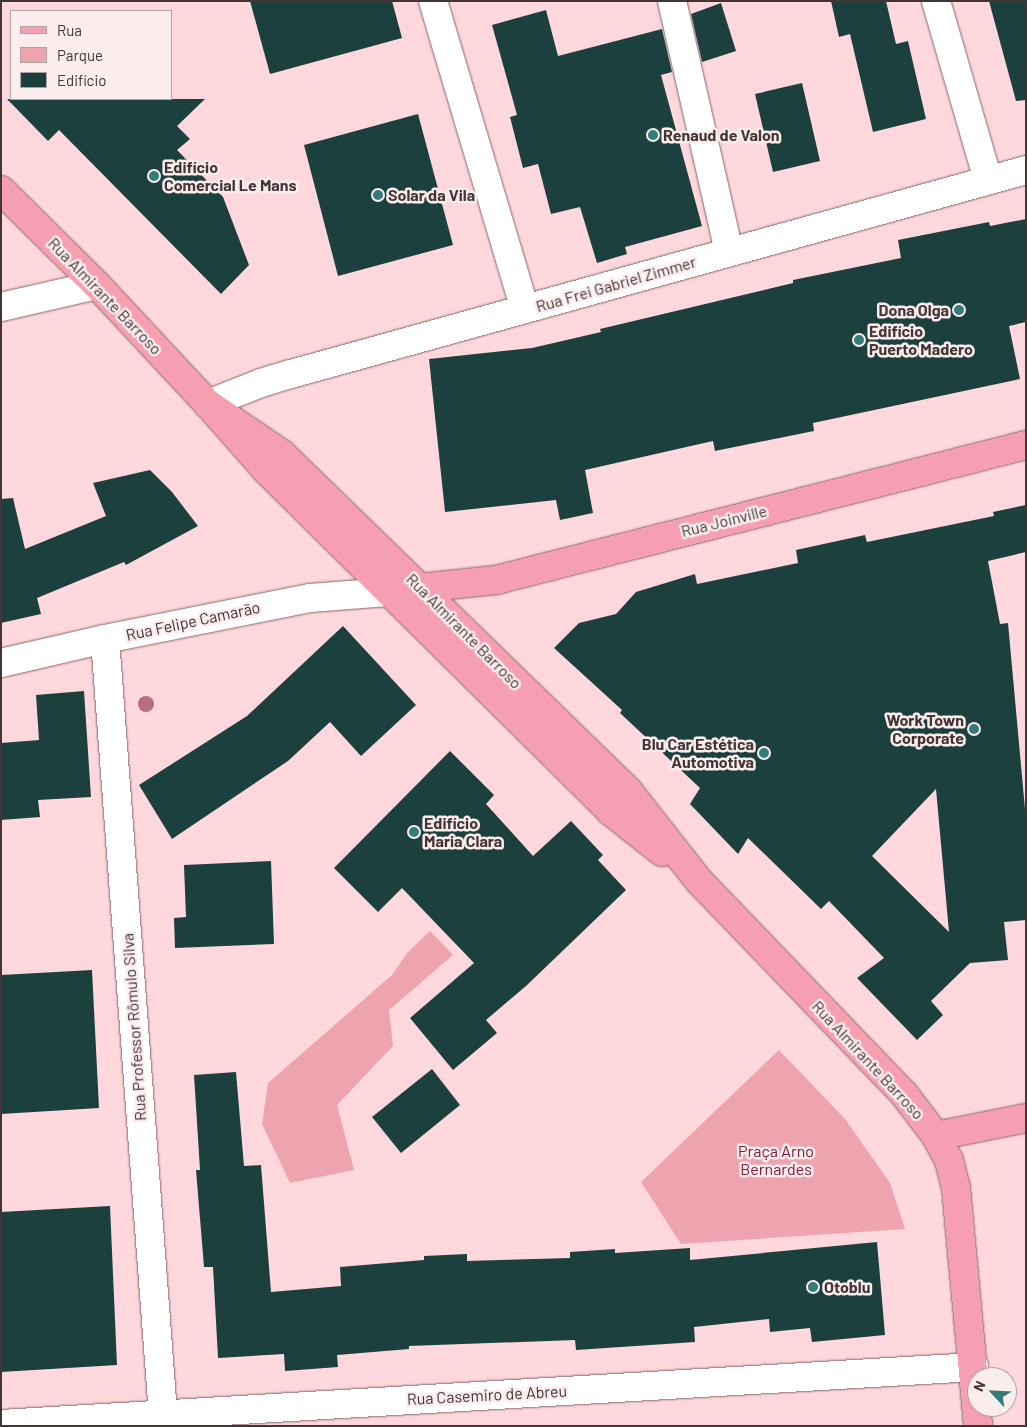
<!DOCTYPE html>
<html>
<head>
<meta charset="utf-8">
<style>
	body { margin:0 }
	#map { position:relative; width:1027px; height:1427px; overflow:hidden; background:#fed8dc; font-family:Barlow,sans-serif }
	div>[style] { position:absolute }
	.green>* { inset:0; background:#eea4ae }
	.building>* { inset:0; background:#1c403e }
	.roads { filter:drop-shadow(0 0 1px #87676a) drop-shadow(0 0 1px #87676a) }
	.minor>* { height:28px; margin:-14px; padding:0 14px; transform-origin:14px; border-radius:14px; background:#fff }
	.major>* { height:28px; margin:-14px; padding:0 14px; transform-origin:14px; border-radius:14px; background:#f59fb1 }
	.trees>* { width:16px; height:16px; margin:-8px; border-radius:50%; background:#b56f7f }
	.dots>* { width:14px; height:14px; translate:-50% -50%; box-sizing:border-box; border:2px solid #fbecee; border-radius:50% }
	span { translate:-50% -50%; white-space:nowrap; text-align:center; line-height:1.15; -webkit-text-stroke:5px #fbecee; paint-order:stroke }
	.poi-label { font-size:16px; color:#433536; font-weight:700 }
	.left { translate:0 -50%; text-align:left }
	.right { translate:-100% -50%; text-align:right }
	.street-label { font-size:16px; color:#433536 }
	.park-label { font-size:16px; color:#791933 }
	.frame { position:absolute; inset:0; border:2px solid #433536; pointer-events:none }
	.legend { position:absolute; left:10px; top:10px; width:162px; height:90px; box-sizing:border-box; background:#fbecee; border:1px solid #b1a3a4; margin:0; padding:6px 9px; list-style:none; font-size:15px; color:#433536 }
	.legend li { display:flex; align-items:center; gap:10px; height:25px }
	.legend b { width:25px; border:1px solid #b1a3a4 }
	.north { position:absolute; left:967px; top:1367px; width:50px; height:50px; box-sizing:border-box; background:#fbecee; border:1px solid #b1a3a4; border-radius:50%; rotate:295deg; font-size:14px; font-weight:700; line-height:20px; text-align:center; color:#433536 }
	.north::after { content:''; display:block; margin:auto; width:18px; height:22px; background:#337c78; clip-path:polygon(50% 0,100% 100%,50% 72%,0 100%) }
</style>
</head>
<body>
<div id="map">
	<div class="green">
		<div style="clip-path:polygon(430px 931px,453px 955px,389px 1010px,393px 1046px,337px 1105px,354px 1170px,290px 1183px,262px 1124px,268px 1083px,392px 975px,407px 953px)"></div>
		<div style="clip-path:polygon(779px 1050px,845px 1119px,890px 1183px,905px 1229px,681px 1244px,641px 1182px)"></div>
	</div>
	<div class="building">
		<div style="clip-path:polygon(250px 1px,392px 1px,402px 38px,270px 74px)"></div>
		<div style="clip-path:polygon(831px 1px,886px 1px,896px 44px,908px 41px,926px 119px,873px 132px,850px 34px,839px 37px)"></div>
		<div style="clip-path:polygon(989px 1px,1026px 1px,1026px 100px,1016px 101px)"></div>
		<div style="clip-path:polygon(721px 3px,736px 51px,702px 62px,691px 14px)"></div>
		<div style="clip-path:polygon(546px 10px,558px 56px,662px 29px,672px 72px,661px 75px,702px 226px,625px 247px,627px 254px,597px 263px,580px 207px,551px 214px,538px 164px,523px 168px,510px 117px,517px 115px,492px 25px)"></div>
		<div style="clip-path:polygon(802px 83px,820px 161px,773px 172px,755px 94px)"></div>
		<div style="clip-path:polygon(7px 99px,205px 99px,177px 126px,190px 139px,177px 150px,223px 197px,249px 265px,221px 294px,59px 130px,48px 141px)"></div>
		<div style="clip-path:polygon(418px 114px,453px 245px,338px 276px,304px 145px)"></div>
		<div style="clip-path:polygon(1026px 219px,1026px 322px,1009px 326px,1020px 379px,813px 423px,814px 431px,715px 451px,713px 441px,585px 470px,593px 513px,560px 520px,556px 500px,445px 512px,429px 359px,532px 348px,601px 332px,600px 329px,793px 283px,793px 280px,901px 258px,898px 240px,989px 222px,990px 226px)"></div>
		<div style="clip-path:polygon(150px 470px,172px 492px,198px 526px,126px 565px,124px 562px,37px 598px,41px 614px,1px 623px,1px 499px,13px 498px,25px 549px,106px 516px,93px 483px)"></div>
		<div style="clip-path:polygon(evenodd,1026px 505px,1026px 552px,988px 561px,1000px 624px,1008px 623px,1026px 820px,1026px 920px,1004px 922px,1008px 960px,970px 963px,931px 1001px,943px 1015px,917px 1040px,857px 978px,884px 958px,829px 901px,821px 909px,748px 838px,738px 854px,690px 804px,700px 788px,620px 713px,622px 710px,554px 648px,579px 623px,616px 614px,636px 592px,695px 574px,697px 584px,798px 563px,796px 550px,865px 535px,867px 542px,994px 516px,993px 512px,1026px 505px,936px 789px,949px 932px,872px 856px,936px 789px)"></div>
		<div style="clip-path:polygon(343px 626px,416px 705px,361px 756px,330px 722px,288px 761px,172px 839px,139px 785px,247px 716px)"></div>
		<div style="clip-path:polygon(84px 691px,91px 797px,38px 800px,40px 817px,1px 820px,1px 743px,39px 740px,36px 695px)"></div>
		<div style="clip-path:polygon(450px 751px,494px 795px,486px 804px,533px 856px,571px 821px,603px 855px,598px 860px,626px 890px,526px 986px,486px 1020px,497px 1033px,453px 1070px,410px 1018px,474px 963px,402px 888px,378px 912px,334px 868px)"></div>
		<div style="clip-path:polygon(271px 861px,274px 944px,175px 948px,174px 918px,186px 917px,184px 865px)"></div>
		<div style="clip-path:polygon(92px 970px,99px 1108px,1px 1114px,1px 975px)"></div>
		<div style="clip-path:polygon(432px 1069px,460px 1105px,401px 1153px,372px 1117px)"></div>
		<div style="clip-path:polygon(236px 1072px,244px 1166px,261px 1165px,271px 1292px,341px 1286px,340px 1267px,424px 1260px,424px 1256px,467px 1254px,467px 1261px,570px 1258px,570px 1252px,615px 1249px,615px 1253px,690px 1248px,690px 1260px,877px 1242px,885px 1335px,812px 1342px,810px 1328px,770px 1332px,769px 1319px,694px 1327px,695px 1342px,576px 1350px,575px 1340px,409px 1346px,409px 1349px,337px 1355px,338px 1367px,285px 1371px,284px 1354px,218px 1358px,213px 1267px,204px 1267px,196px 1170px,200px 1170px,194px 1075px)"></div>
		<div style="clip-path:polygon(110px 1206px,117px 1365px,1px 1372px,1px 1212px)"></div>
	</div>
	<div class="roads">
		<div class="minor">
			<div style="left:433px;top:1px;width:321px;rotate:73.4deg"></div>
			<div style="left:672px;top:1px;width:257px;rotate:77.2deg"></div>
			<div style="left:936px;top:1px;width:186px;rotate:73.8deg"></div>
			<div style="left:1px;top:307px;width:98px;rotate:-12.9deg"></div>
			<div style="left:208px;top:404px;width:57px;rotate:-21.6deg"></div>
			<div style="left:261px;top:383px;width:31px;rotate:-17deg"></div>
			<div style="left:291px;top:374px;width:763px;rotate:-15.51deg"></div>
			<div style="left:105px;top:639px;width:777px;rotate:85.72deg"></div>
			<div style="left:1px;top:663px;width:107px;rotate:-13deg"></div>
			<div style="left:105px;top:639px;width:209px;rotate:-11.3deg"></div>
			<div style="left:310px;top:598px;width:78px;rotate:-4.4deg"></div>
			<div style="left:1px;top:1424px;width:975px;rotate:-3.35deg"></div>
		</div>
		<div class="major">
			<div style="left:1px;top:190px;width:135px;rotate:44.7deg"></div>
			<div style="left:97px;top:285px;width:163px;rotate:47deg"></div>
			<div style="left:208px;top:404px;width:88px;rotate:48.7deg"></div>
			<div style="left:266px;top:470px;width:484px;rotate:44.7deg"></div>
			<div style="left:610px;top:811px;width:66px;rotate:38.3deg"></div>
			<div style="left:208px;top:404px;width:89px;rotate:34deg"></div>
			<div style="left:282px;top:454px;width:484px;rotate:44.2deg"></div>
			<div style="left:629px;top:792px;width:113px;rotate:51.8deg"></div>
			<div style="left:699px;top:881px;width:296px;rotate:46.1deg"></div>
			<div style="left:904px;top:1094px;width:53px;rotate:52.7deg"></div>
			<div style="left:936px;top:1136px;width:27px;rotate:62deg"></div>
			<div style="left:949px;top:1160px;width:29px;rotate:76deg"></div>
			<div style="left:956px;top:1188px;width:239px;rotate:84.7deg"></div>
			<div style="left:410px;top:589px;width:86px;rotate:-6deg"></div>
			<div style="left:496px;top:580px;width:547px;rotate:-14.29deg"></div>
			<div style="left:936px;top:1136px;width:92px;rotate:-11.3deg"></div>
		</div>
	</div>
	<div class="trees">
		<div style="left:146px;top:704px"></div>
	</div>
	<div class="dots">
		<div style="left:653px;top:135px;background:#337c78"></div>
		<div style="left:154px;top:176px;background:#337c78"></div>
		<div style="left:378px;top:195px;background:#337c78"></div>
		<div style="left:959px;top:310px;background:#337c78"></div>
		<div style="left:859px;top:340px;background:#337c78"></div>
		<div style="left:974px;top:729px;background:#337c78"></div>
		<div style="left:764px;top:753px;background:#337c78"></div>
		<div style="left:414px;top:832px;background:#337c78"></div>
		<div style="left:813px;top:1287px;background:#337c78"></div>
	</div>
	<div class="poi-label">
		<span class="left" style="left:663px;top:135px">Renaud de Valon</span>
		<span class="left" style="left:164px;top:176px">Edifício<br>Comercial Le Mans</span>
		<span class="left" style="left:388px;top:195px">Solar da Vila</span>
		<span class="right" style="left:949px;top:310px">Dona Olga</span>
		<span class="left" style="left:869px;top:340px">Edifício<br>Puerto Madero</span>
		<span class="right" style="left:964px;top:729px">Work Town<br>Corporate</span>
		<span class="right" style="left:754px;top:753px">Blu Car Estética<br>Automotiva</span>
		<span class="left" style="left:424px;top:832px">Edifício<br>Maria Clara</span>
		<span class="left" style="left:824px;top:1287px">Otoblu</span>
	</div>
	<div class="street-label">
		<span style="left:616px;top:284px;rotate:-16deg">Rua Frei Gabriel Zimmer</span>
		<span style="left:105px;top:296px;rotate:46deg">Rua Almirante Barroso</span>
		<span style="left:724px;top:521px;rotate:-14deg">Rua Joinville</span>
		<span style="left:193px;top:621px;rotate:-12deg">Rua Felipe Camarão</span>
		<span style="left:464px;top:631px;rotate:45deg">Rua Almirante Barroso</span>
		<span style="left:134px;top:1027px;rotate:-94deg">Rua Professor Rômulo Silva</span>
		<span style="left:868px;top:1060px;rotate:47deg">Rua Almirante Barroso</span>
		<span style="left:487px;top:1395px;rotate:-3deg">Rua Casemiro de Abreu</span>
	</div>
	<div class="park-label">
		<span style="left:776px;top:1160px">Praça Arno<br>Bernardes</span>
	</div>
	<div class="frame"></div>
	<ul class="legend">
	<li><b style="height:6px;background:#f59fb1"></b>Rua</li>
	<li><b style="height:14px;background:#eea4ae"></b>Parque</li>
	<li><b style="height:14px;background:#1c403e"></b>Edifício</li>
	</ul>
	<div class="north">N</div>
</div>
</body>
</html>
